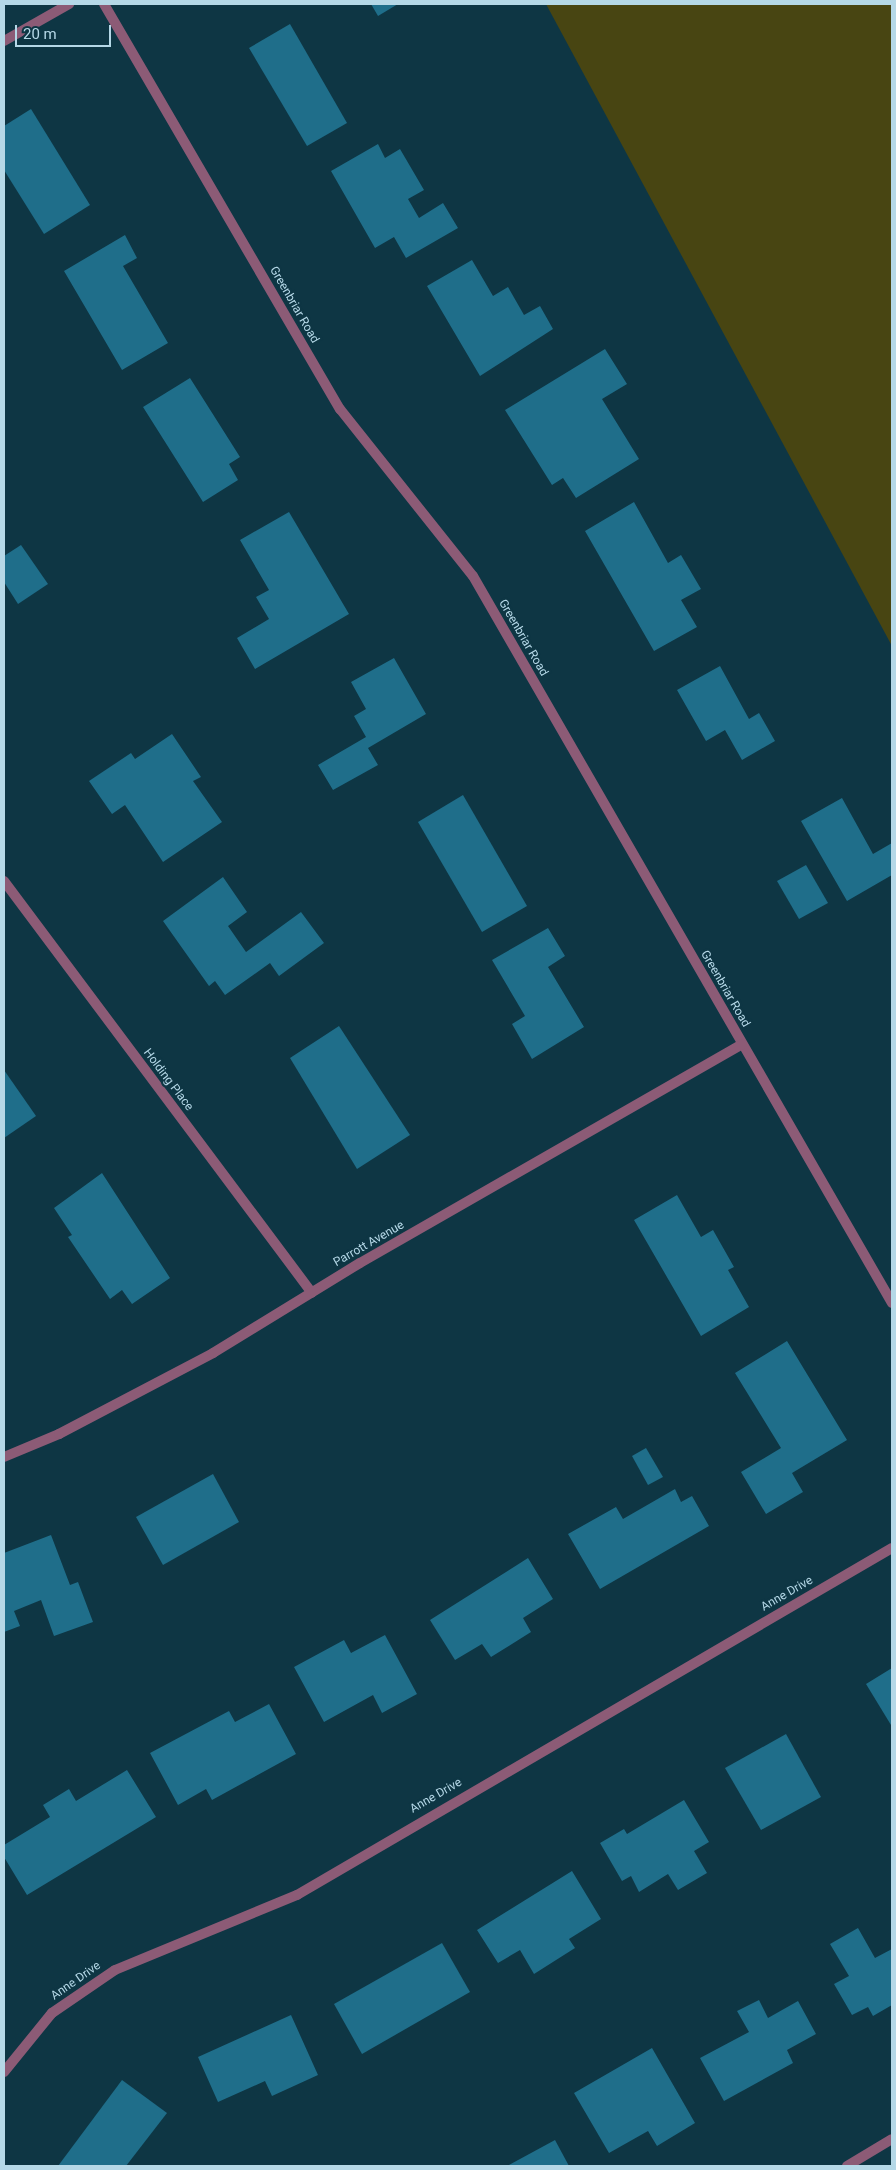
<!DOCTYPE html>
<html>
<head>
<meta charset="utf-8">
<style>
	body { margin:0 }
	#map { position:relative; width:896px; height:2170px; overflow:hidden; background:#0e3644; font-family:Roboto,sans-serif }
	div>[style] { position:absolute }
	.green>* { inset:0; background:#484512 }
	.building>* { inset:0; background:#1f6e8a }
	.street>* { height:10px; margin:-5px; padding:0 5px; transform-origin:5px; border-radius:5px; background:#8c5b76 }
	span { translate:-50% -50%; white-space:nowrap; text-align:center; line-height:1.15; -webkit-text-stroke:4.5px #0e3644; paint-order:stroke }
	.street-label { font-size:12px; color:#b5d8e7 }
	.frame { position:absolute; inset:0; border:5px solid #b5d8e7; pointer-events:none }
	.scale { position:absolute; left:15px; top:25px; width:96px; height:22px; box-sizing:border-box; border:2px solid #b5d8e7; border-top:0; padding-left:6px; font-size:15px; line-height:18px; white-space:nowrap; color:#b5d8e7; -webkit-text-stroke:4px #0e3644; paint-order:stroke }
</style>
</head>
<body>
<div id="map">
	<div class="green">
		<div style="clip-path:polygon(546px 4px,892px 4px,892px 646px)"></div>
	</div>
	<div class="building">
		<div style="clip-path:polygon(371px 4px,398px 4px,378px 16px)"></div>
		<div style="clip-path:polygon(290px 24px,347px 123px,307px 146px,249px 48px)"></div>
		<div style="clip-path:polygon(31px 109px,90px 205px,44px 234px,4px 170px,4px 126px)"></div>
		<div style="clip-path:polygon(378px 144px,385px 158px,400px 149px,424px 190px,408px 199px,419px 218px,443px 203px,458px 228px,406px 258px,394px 237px,375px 248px,331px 171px)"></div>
		<div style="clip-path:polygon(125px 235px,137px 258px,123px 266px,168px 343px,122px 370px,64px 271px)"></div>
		<div style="clip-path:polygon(472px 260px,493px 296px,508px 287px,524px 315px,540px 306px,553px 329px,480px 376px,427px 286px)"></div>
		<div style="clip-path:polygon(605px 349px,627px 384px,602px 399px,639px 459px,576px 498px,563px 478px,552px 485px,505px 410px)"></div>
		<div style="clip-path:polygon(190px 378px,240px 457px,229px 464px,238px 480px,203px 502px,143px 407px)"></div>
		<div style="clip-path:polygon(634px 502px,668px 563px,681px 555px,701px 589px,681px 600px,697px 627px,654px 651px,585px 531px)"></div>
		<div style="clip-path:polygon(289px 512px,349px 614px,255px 669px,237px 638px,269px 619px,256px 597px,269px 590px,240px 540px)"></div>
		<div style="clip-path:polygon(21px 545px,48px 584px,18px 604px,4px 582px,4px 556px)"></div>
		<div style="clip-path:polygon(394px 658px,426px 714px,368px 748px,378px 765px,333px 790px,318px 765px,366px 737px,354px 716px,366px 709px,351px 682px)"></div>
		<div style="clip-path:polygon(720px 666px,749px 719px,759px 713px,775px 741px,742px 760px,725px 730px,706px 741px,677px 690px)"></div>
		<div style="clip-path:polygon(172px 734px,201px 777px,193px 781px,222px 822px,163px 862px,125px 805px,112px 814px,89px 781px,131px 753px,135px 759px)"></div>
		<div style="clip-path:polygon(463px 795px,527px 906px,482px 932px,418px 822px)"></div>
		<div style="clip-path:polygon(842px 798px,873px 854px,892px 843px,892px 875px,847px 901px,801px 821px)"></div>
		<div style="clip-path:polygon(806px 865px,828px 903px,799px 919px,777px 881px)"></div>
		<div style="clip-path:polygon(223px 877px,247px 912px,228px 926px,246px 952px,301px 912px,324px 943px,279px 976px,270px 963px,225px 995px,215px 981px,209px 986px,163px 921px)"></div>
		<div style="clip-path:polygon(548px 928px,565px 956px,548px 967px,584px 1027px,532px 1059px,512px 1024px,525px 1016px,492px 960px)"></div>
		<div style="clip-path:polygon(339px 1026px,410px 1135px,357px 1169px,290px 1058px)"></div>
		<div style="clip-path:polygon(4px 1070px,36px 1116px,4px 1138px)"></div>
		<div style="clip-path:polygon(102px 1173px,170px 1278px,132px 1304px,122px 1290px,110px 1299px,68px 1237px,72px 1235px,54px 1208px)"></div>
		<div style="clip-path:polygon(677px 1195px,701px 1237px,713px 1230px,734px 1267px,728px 1270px,749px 1307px,701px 1336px,634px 1220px)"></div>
		<div style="clip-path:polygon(787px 1341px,847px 1440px,792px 1473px,803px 1492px,766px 1514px,741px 1472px,781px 1448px,735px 1373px)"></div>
		<div style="clip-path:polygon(646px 1448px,663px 1477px,648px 1485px,632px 1456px)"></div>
		<div style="clip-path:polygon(213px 1474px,239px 1522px,163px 1565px,136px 1517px)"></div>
		<div style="clip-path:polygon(675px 1489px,681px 1502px,692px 1496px,709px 1526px,600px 1589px,568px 1534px,616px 1507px,623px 1519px)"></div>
		<div style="clip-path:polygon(51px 1535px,70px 1585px,78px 1582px,93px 1622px,54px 1636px,41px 1600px,14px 1611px,20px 1626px,4px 1632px,4px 1553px)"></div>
		<div style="clip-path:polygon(528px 1558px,553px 1599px,523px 1618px,531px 1632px,491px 1657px,482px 1644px,455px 1660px,430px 1620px)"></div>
		<div style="clip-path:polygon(385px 1635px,417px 1694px,382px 1713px,373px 1695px,324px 1722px,294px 1667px,344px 1640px,351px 1653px)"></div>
		<div style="clip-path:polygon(892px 1668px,892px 1725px,891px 1725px,866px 1684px)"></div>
		<div style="clip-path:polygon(269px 1704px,296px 1754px,212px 1800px,206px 1789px,178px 1805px,150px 1753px,229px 1711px,235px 1722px)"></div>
		<div style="clip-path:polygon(786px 1734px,821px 1797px,761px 1830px,725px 1768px)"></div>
		<div style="clip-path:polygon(127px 1770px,156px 1817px,27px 1895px,4px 1857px,4px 1845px,50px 1817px,43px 1805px,69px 1789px,76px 1801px)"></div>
		<div style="clip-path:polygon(684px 1800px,709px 1842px,694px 1851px,707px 1873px,678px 1890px,668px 1874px,639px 1892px,631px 1876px,622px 1881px,600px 1843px,624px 1829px,627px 1834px)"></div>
		<div style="clip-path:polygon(572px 1871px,601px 1919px,569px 1939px,575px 1948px,534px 1974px,520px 1950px,498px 1963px,477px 1930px)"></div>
		<div style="clip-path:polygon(858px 1928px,875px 1958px,892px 1949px,892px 2005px,873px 2016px,868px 2007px,852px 2015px,834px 1984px,849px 1976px,830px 1944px)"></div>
		<div style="clip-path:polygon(442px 1943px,470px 1992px,362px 2054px,334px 2004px)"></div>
		<div style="clip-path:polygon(759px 2000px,768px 2018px,798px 2001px,816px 2034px,787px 2050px,793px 2063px,724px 2101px,700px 2058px,749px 2032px,737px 2011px)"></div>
		<div style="clip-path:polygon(291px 2015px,318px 2075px,272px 2096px,265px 2081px,218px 2102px,198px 2057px)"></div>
		<div style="clip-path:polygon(652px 2048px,695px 2123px,657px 2146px,648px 2131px,609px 2153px,574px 2093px)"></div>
		<div style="clip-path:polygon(122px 2080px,167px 2113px,126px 2166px,58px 2166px)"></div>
		<div style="clip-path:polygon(555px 2140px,569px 2166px,507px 2166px)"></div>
	</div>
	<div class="street">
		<div style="left:104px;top:4px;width:469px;rotate:59.8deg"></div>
		<div style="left:340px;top:409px;width:213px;rotate:51.5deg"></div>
		<div style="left:473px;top:576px;width:839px;rotate:60.04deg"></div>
		<div style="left:4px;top:41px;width:75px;rotate:-29.6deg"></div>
		<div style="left:4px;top:881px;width:514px;rotate:53.22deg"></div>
		<div style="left:4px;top:1457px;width:60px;rotate:-22.7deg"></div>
		<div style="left:59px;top:1434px;width:174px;rotate:-27.7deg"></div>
		<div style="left:213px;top:1353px;width:172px;rotate:-31.5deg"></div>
		<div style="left:360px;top:1263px;width:440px;rotate:-29.8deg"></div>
		<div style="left:4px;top:2072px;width:76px;rotate:-50.9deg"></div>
		<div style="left:52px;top:2013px;width:76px;rotate:-34.3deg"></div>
		<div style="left:115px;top:1970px;width:197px;rotate:-22.4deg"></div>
		<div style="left:297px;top:1895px;width:689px;rotate:-30.25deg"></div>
		<div style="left:847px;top:2166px;width:52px;rotate:-31deg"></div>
	</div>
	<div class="street-label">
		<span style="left:294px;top:305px;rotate:60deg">Greenbriar Road</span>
		<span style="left:523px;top:638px;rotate:60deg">Greenbriar Road</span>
		<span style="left:725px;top:989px;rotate:60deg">Greenbriar Road</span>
		<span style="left:168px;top:1080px;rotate:53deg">Holding Place</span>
		<span style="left:369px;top:1244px;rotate:-30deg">Parrott Avenue</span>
		<span style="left:787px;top:1594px;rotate:-30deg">Anne Drive</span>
		<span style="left:436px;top:1796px;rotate:-30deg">Anne Drive</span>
		<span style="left:76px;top:1981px;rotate:-35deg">Anne Drive</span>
	</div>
	<div class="frame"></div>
	<div class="scale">20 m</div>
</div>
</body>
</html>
